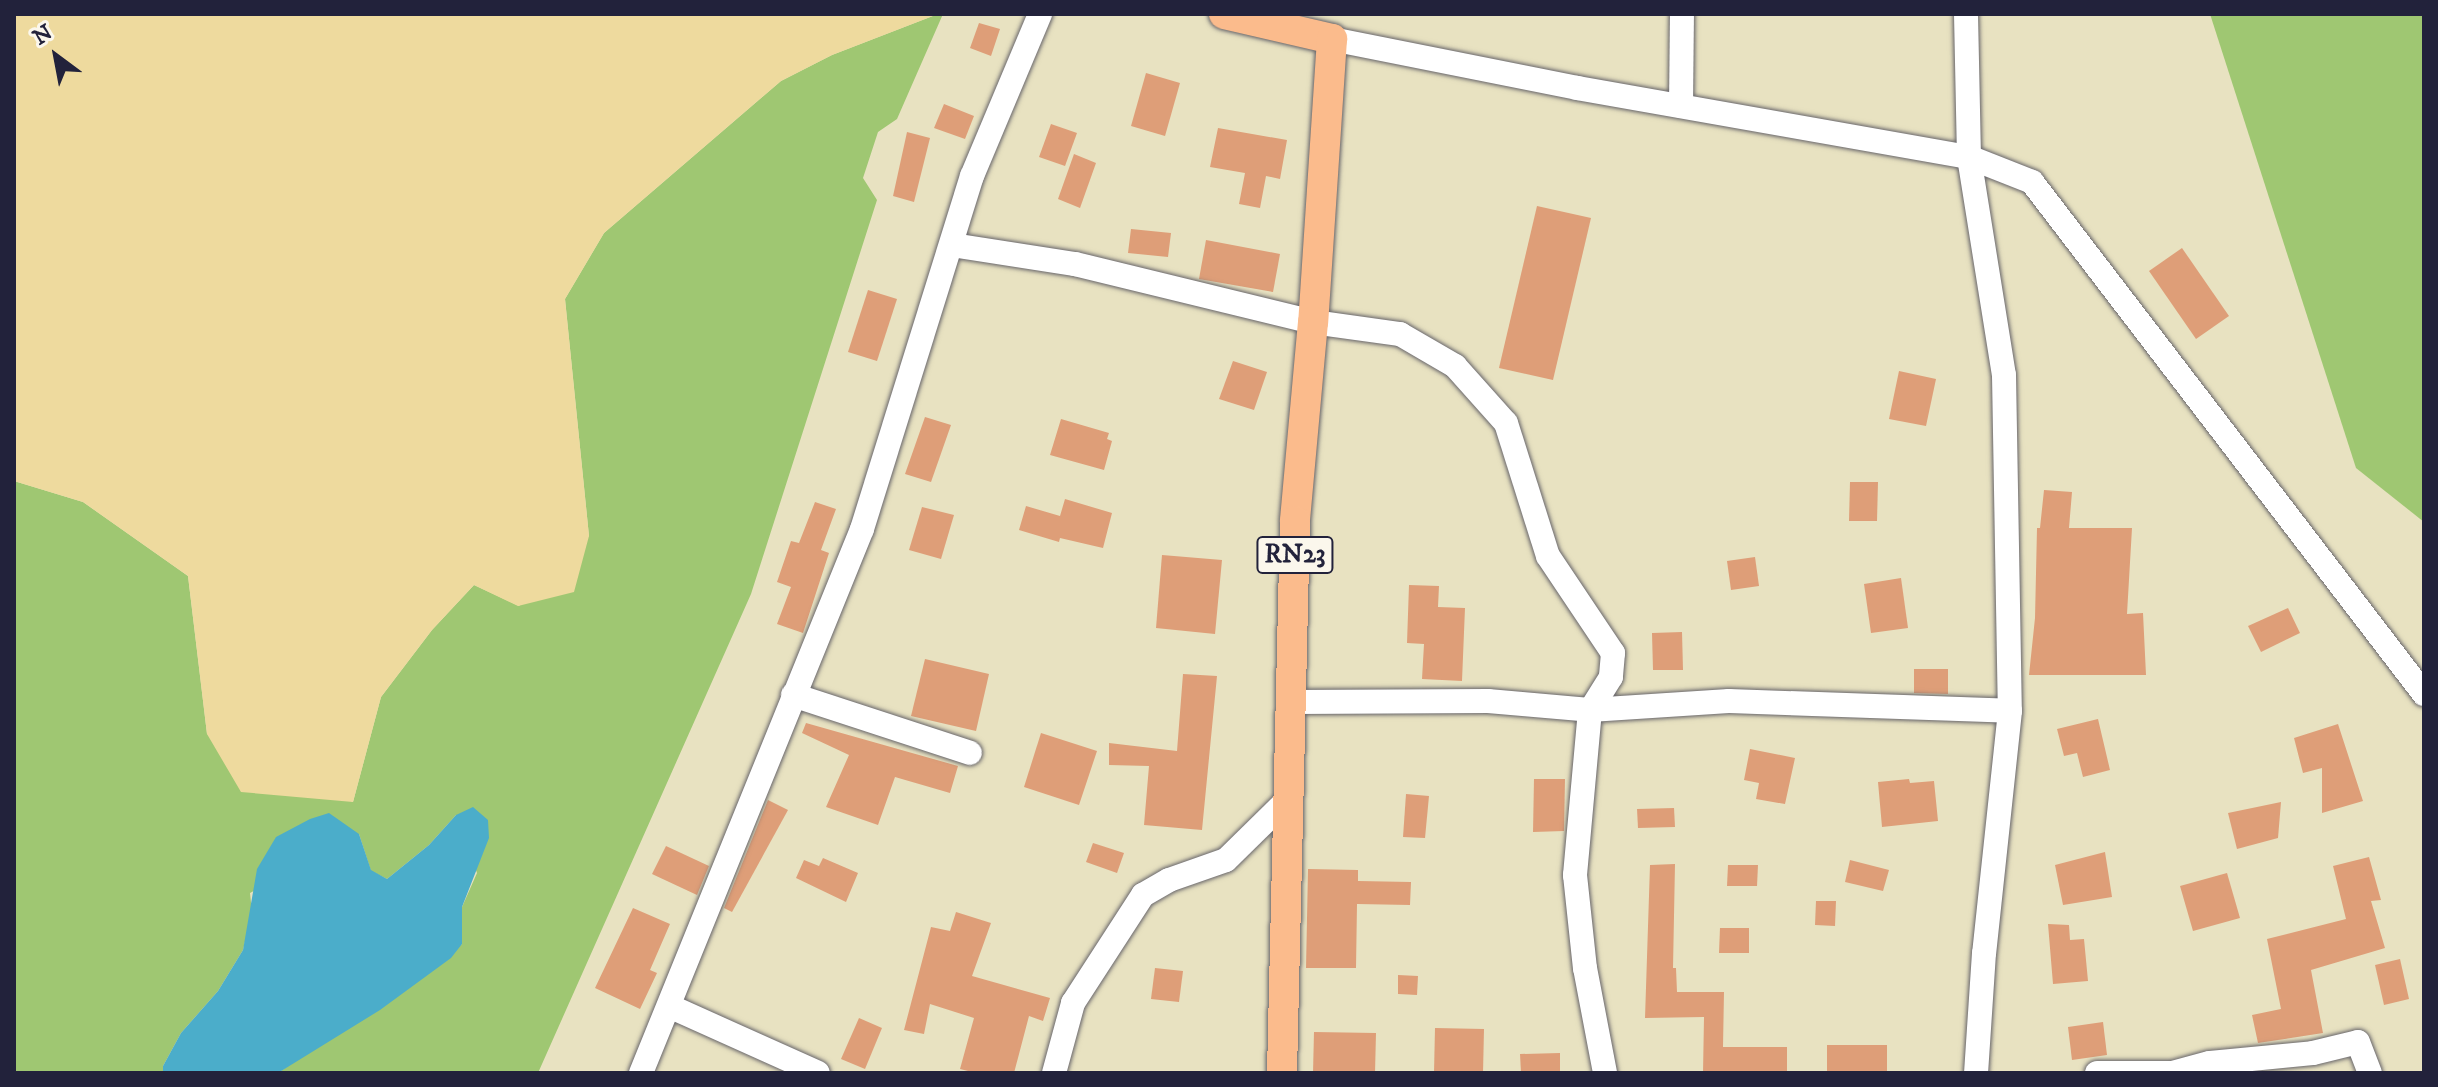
<!DOCTYPE html>
<html>
<head>
<meta charset="utf-8">
<style>
	body { margin:0 }
	#map { position:relative; width:2438px; height:1087px; overflow:hidden; background:#e8e2c1; font-family:"IM FELL DW Pica",serif }
	div>[style] { position:absolute }
	.green>* { inset:0; background:#9fc772 }
	.sand>* { inset:0; background:#eeda9e }
	.water>* { inset:0; background:#4badca }
	.building>* { inset:0; background:#de9e78 }
	.roads { filter:drop-shadow(0 0 2px #67656a) drop-shadow(0 0 2px #67656a) }
	.minor>* { height:24px; margin:-12px; padding:0 12px; transform-origin:12px; border-radius:12px; background:#fff }
	.major>* { height:30px; margin:-15px; padding:0 15px; transform-origin:15px; border-radius:15px; background:#fbbb8c }
	span { translate:-50% -50%; white-space:nowrap; text-align:center; line-height:1.15; -webkit-text-stroke:6px #fbf7ec; paint-order:stroke }
	.shield-label span { padding:2px 6px; background:#fbf7ec; border:2px solid; border-radius:6px; -webkit-text-stroke-width:0 }
	.shield-label { font-size:26px; color:#22223b; font-weight:700 }
	.frame { position:absolute; inset:0; border:16px solid #22223b; pointer-events:none }
	.north { position:absolute; left:16px; top:16px; width:80px; height:80px; -webkit-text-stroke:6px #fbf7ec; paint-order:stroke; rotate:328deg; font-size:22px; font-weight:700; line-height:32px; text-align:center; color:#22223b }
	.north::after { content:''; display:block; margin:auto; width:28px; height:36px; background:#22223b; clip-path:polygon(50% 0,100% 100%,50% 72%,0 100%) }
</style>
</head>
<body>
<div id="map">
	<div class="green">
		<div style="clip-path:polygon(938px 14px,943px 14px,897px 119px,878px 132px,863px 178px,877px 200px,751px 594px,538px 1073px,278px 1073px,462px 944px,462px 907px,477px 873px,456px 815px,429px 845px,387px 879px,371px 871px,359px 834px,250px 893px,252px 912px,243px 950px,218px 991px,181px 1033px,163px 1066px,163px 1073px,14px 1073px,14px 481px,83px 502px,188px 576px,207px 734px,353px 802px,381px 697px,432px 630px,474px 585px,519px 606px,589px 536px,565px 299px,604px 233px,781px 81px,832px 55px)"></div>
		<div style="clip-path:polygon(2210px 14px,2424px 14px,2424px 522px,2356px 468px)"></div>
	</div>
	<div class="sand">
		<div style="clip-path:polygon(14px 14px,938px 14px,832px 55px,781px 81px,604px 233px,565px 299px,589px 536px,574px 592px,518px 606px,474px 585px,432px 630px,381px 697px,353px 802px,241px 792px,207px 734px,188px 576px,83px 502px,14px 481px)"></div>
	</div>
	<div class="water">
		<div style="clip-path:polygon(473px 807px,488px 820px,489px 838px,462px 907px,462px 944px,451px 958px,380px 1010px,278px 1073px,163px 1073px,163px 1066px,181px 1033px,218px 991px,243px 950px,257px 869px,276px 837px,310px 819px,329px 813px,359px 834px,371px 870px,387px 879px,429px 845px,456px 815px)"></div>
	</div>
	<div class="building">
		<div style="clip-path:polygon(979px 23px,1000px 29px,991px 56px,970px 48px)"></div>
		<div style="clip-path:polygon(1146px 73px,1180px 83px,1165px 136px,1131px 126px)"></div>
		<div style="clip-path:polygon(944px 104px,974px 116px,965px 139px,934px 128px)"></div>
		<div style="clip-path:polygon(1051px 124px,1077px 133px,1065px 166px,1039px 157px)"></div>
		<div style="clip-path:polygon(1218px 128px,1287px 140px,1280px 179px,1266px 176px,1260px 208px,1239px 204px,1245px 173px,1210px 167px)"></div>
		<div style="clip-path:polygon(907px 132px,930px 138px,914px 202px,893px 196px)"></div>
		<div style="clip-path:polygon(1074px 154px,1096px 163px,1080px 208px,1058px 199px)"></div>
		<div style="clip-path:polygon(1537px 206px,1591px 218px,1553px 380px,1499px 368px)"></div>
		<div style="clip-path:polygon(1131px 229px,1171px 233px,1168px 257px,1128px 253px)"></div>
		<div style="clip-path:polygon(1206px 240px,1280px 254px,1273px 292px,1199px 279px)"></div>
		<div style="clip-path:polygon(2182px 248px,2229px 316px,2196px 339px,2149px 271px)"></div>
		<div style="clip-path:polygon(868px 290px,897px 299px,877px 361px,848px 352px)"></div>
		<div style="clip-path:polygon(1233px 361px,1267px 372px,1254px 410px,1219px 399px)"></div>
		<div style="clip-path:polygon(1899px 371px,1936px 379px,1926px 426px,1889px 419px)"></div>
		<div style="clip-path:polygon(925px 417px,951px 425px,931px 482px,905px 474px)"></div>
		<div style="clip-path:polygon(1061px 419px,1109px 433px,1107px 439px,1112px 441px,1104px 470px,1050px 455px)"></div>
		<div style="clip-path:polygon(1850px 482px,1878px 482px,1877px 521px,1849px 521px)"></div>
		<div style="clip-path:polygon(2044px 490px,2072px 492px,2069px 528px,2132px 528px,2127px 614px,2143px 613px,2146px 675px,2029px 675px,2035px 618px,2037px 528px,2040px 528px)"></div>
		<div style="clip-path:polygon(1065px 499px,1112px 513px,1103px 548px,1060px 538px,1059px 542px,1019px 530px,1026px 506px,1060px 516px)"></div>
		<div style="clip-path:polygon(815px 502px,836px 509px,821px 550px,829px 553px,803px 633px,777px 624px,791px 587px,777px 582px,791px 541px,799px 543px)"></div>
		<div style="clip-path:polygon(922px 507px,954px 515px,941px 559px,909px 550px)"></div>
		<div style="clip-path:polygon(1162px 555px,1222px 560px,1215px 634px,1156px 628px)"></div>
		<div style="clip-path:polygon(1755px 557px,1759px 586px,1731px 590px,1727px 561px)"></div>
		<div style="clip-path:polygon(1901px 578px,1908px 628px,1871px 633px,1864px 584px)"></div>
		<div style="clip-path:polygon(1409px 585px,1439px 586px,1438px 607px,1465px 608px,1462px 681px,1422px 679px,1424px 644px,1407px 643px)"></div>
		<div style="clip-path:polygon(2288px 608px,2300px 633px,2261px 652px,2248px 626px)"></div>
		<div style="clip-path:polygon(1682px 632px,1683px 670px,1653px 670px,1652px 633px)"></div>
		<div style="clip-path:polygon(925px 659px,989px 674px,976px 731px,911px 716px)"></div>
		<div style="clip-path:polygon(1914px 669px,1948px 669px,1948px 694px,1914px 693px)"></div>
		<div style="clip-path:polygon(1183px 674px,1217px 676px,1202px 830px,1144px 825px,1149px 766px,1109px 765px,1109px 743px,1177px 751px)"></div>
		<div style="clip-path:polygon(2098px 719px,2110px 770px,2083px 777px,2077px 753px,2064px 756px,2057px 729px)"></div>
		<div style="clip-path:polygon(806px 723px,958px 766px,950px 793px,895px 777px,878px 825px,826px 807px,849px 755px,802px 733px)"></div>
		<div style="clip-path:polygon(2338px 724px,2363px 801px,2322px 813px,2322px 768px,2303px 773px,2294px 738px)"></div>
		<div style="clip-path:polygon(1041px 733px,1097px 751px,1079px 805px,1024px 787px)"></div>
		<div style="clip-path:polygon(1750px 749px,1795px 758px,1785px 804px,1756px 799px,1759px 783px,1744px 780px)"></div>
		<div style="clip-path:polygon(1534px 779px,1565px 779px,1564px 831px,1533px 832px)"></div>
		<div style="clip-path:polygon(1909px 779px,1910px 783px,1934px 781px,1938px 821px,1882px 827px,1878px 782px)"></div>
		<div style="clip-path:polygon(1406px 794px,1429px 796px,1425px 838px,1403px 837px)"></div>
		<div style="clip-path:polygon(768px 800px,788px 810px,732px 912px,724px 908px)"></div>
		<div style="clip-path:polygon(2281px 802px,2278px 838px,2237px 849px,2228px 813px)"></div>
		<div style="clip-path:polygon(1674px 808px,1675px 827px,1638px 828px,1637px 809px)"></div>
		<div style="clip-path:polygon(1093px 843px,1124px 853px,1117px 873px,1086px 862px)"></div>
		<div style="clip-path:polygon(666px 846px,709px 866px,697px 895px,652px 874px)"></div>
		<div style="clip-path:polygon(2105px 852px,2112px 897px,2063px 905px,2055px 865px)"></div>
		<div style="clip-path:polygon(2369px 857px,2381px 900px,2371px 901px,2385px 948px,2311px 970px,2323px 1033px,2258px 1043px,2252px 1015px,2281px 1009px,2267px 939px,2346px 919px,2333px 866px)"></div>
		<div style="clip-path:polygon(823px 858px,858px 873px,846px 902px,796px 878px,804px 860px,819px 866px)"></div>
		<div style="clip-path:polygon(1850px 860px,1889px 870px,1883px 891px,1845px 882px)"></div>
		<div style="clip-path:polygon(1675px 864px,1673px 968px,1676px 968px,1677px 992px,1724px 992px,1723px 1047px,1787px 1047px,1787px 1073px,1703px 1073px,1704px 1017px,1645px 1018px,1650px 865px)"></div>
		<div style="clip-path:polygon(1728px 865px,1758px 865px,1757px 886px,1727px 886px)"></div>
		<div style="clip-path:polygon(1308px 869px,1358px 870px,1358px 881px,1411px 882px,1410px 905px,1357px 904px,1356px 968px,1306px 968px)"></div>
		<div style="clip-path:polygon(2227px 873px,2240px 918px,2193px 931px,2180px 886px)"></div>
		<div style="clip-path:polygon(1816px 901px,1836px 901px,1835px 926px,1815px 925px)"></div>
		<div style="clip-path:polygon(633px 908px,670px 924px,650px 970px,657px 973px,640px 1009px,595px 988px)"></div>
		<div style="clip-path:polygon(956px 912px,991px 923px,972px 976px,1050px 998px,1043px 1021px,1029px 1016px,1014px 1073px,976px 1073px,960px 1069px,974px 1018px,930px 1004px,924px 1034px,904px 1030px,931px 927px,950px 931px)"></div>
		<div style="clip-path:polygon(2048px 924px,2069px 925px,2070px 940px,2084px 939px,2088px 981px,2053px 984px)"></div>
		<div style="clip-path:polygon(1720px 928px,1749px 928px,1749px 953px,1719px 953px)"></div>
		<div style="clip-path:polygon(2400px 959px,2409px 999px,2384px 1005px,2375px 965px)"></div>
		<div style="clip-path:polygon(1155px 968px,1183px 971px,1179px 1002px,1151px 999px)"></div>
		<div style="clip-path:polygon(1398px 975px,1418px 976px,1417px 995px,1398px 994px)"></div>
		<div style="clip-path:polygon(859px 1018px,882px 1028px,865px 1069px,841px 1059px)"></div>
		<div style="clip-path:polygon(2103px 1022px,2107px 1055px,2072px 1060px,2068px 1027px)"></div>
		<div style="clip-path:polygon(1435px 1028px,1484px 1029px,1483px 1073px,1434px 1073px)"></div>
		<div style="clip-path:polygon(1314px 1032px,1376px 1033px,1375px 1073px,1313px 1073px)"></div>
		<div style="clip-path:polygon(1827px 1045px,1887px 1045px,1887px 1072px,1827px 1071px)"></div>
		<div style="clip-path:polygon(1560px 1053px,1560px 1073px,1521px 1073px,1520px 1054px)"></div>
	</div>
	<div class="roads">
		<div class="minor">
			<div style="left:1966px;top:14px;width:143px;rotate:88.8deg"></div>
			<div style="left:1969px;top:157px;width:221px;rotate:80.9deg"></div>
			<div style="left:2004px;top:375px;width:336px;rotate:89deg"></div>
			<div style="left:2010px;top:711px;width:243px;rotate:96.1deg"></div>
			<div style="left:1984px;top:953px;width:120px;rotate:93.8deg"></div>
			<div style="left:1332px;top:39px;width:250px;rotate:11.3deg"></div>
			<div style="left:1577px;top:88px;width:398px;rotate:10deg"></div>
			<div style="left:1969px;top:157px;width:68px;rotate:21.6deg"></div>
			<div style="left:2032px;top:182px;width:645px;rotate:52.56deg"></div>
			<div style="left:1681px;top:106px;width:92px;rotate:-89.4deg"></div>
			<div style="left:952px;top:245px;width:124px;rotate:8.8deg"></div>
			<div style="left:1075px;top:264px;width:245px;rotate:13.7deg"></div>
			<div style="left:1313px;top:322px;width:88px;rotate:7.9deg"></div>
			<div style="left:1400px;top:334px;width:64px;rotate:30.2deg"></div>
			<div style="left:1455px;top:366px;width:76px;rotate:48.2deg"></div>
			<div style="left:1506px;top:423px;width:139px;rotate:72.5deg"></div>
			<div style="left:1548px;top:556px;width:117px;rotate:56.2deg"></div>
			<div style="left:1613px;top:653px;width:24px;rotate:95deg"></div>
			<div style="left:1611px;top:677px;width:39px;rotate:122deg"></div>
			<div style="left:1590px;top:710px;width:166px;rotate:95.2deg"></div>
			<div style="left:1575px;top:875px;width:94px;rotate:83.9deg"></div>
			<div style="left:1585px;top:968px;width:107px;rotate:79.2deg"></div>
			<div style="left:793px;top:695px;width:186px;rotate:18.1deg"></div>
			<div style="left:1293px;top:702px;width:195px;rotate:-0.3deg"></div>
			<div style="left:1488px;top:701px;width:102px;rotate:5deg"></div>
			<div style="left:1590px;top:710px;width:139px;rotate:-3.7deg"></div>
			<div style="left:1729px;top:701px;width:281px;rotate:2deg"></div>
			<div style="left:669px;top:1006px;width:163px;rotate:24.2deg"></div>
			<div style="left:641px;top:1073px;width:587px;rotate:-67.89deg"></div>
			<div style="left:862px;top:529px;width:370px;rotate:-72.7deg"></div>
			<div style="left:972px;top:176px;width:176px;rotate:-67.2deg"></div>
			<div style="left:1054px;top:1073px;width:73px;rotate:-74.8deg"></div>
			<div style="left:1073px;top:1003px;width:129px;rotate:-57.1deg"></div>
			<div style="left:1143px;top:895px;width:30px;rotate:-30deg"></div>
			<div style="left:1169px;top:880px;width:60px;rotate:-19.3deg"></div>
			<div style="left:1226px;top:860px;width:86px;rotate:-44.5deg"></div>
			<div style="left:2097px;top:1073px;width:75px"></div>
			<div style="left:2172px;top:1073px;width:39px;rotate:-15deg"></div>
			<div style="left:2210px;top:1063px;width:103px;rotate:-5.5deg"></div>
			<div style="left:2313px;top:1053px;width:46px;rotate:-13.7deg"></div>
			<div style="left:2358px;top:1042px;width:33px;rotate:69deg"></div>
		</div>
		<div class="major">
			<div style="left:1224px;top:14px;width:111px;rotate:13deg"></div>
			<div style="left:1332px;top:39px;width:284px;rotate:93.8deg"></div>
			<div style="left:1313px;top:322px;width:200px;rotate:95.2deg"></div>
			<div style="left:1295px;top:521px;width:552px;rotate:91.35deg"></div>
		</div>
	</div>
	<div class="shield-label">
		<span style="left:1295px;top:555px">RN23</span>
	</div>
	<div class="frame"></div>
	<div class="north">N</div>
</div>
</body>
</html>
